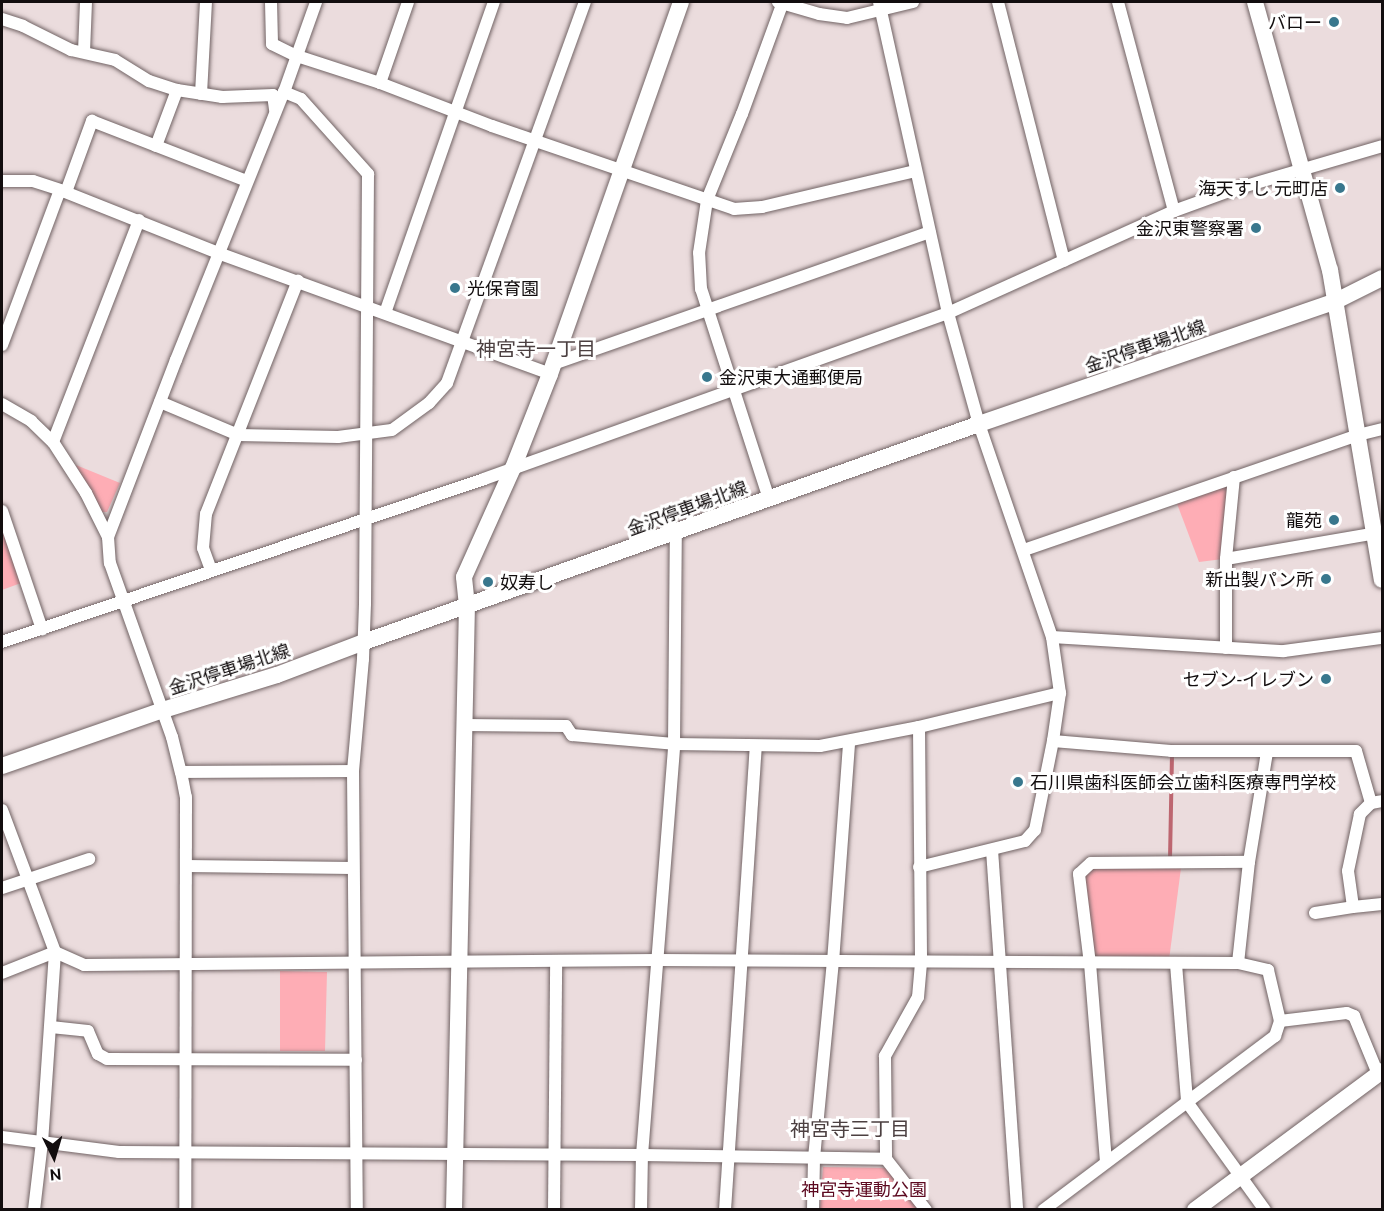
<!DOCTYPE html>
<html>
<head>
<meta charset="utf-8">
<style>
	body { margin:0 }
	#map { position:relative; width:1384px; height:1211px; overflow:hidden; background:#ebdcdd; font-family:Ubuntu,"Noto Sans JP",sans-serif }
	div>[style] { position:absolute }
	.green>* { inset:0; background:#feadb5 }
	.stream>* { height:4px; margin:-2px; padding:0 2px; transform-origin:2px; border-radius:2px; background:#bd6670 }
	.roads { filter:drop-shadow(0 0 2px #716364) drop-shadow(0 0 2px #716364) }
	.street>* { height:12px; margin:-6px; padding:0 6px; transform-origin:6px; border-radius:6px; background:#fff }
	.secondary>* { height:16px; margin:-8px; padding:0 8px; transform-origin:8px; border-radius:8px; background:#fff }
	.dots>* { width:16px; height:16px; translate:-50% -50%; box-sizing:border-box; border:3px solid #fff; border-radius:50% }
	span { translate:-50% -50%; white-space:nowrap; text-align:center; line-height:1.15; -webkit-text-stroke:6px #fff; paint-order:stroke }
	.poi-label { font-size:18px; color:#120d0e }
	.right { translate:-100% -50%; text-align:right }
	.left { translate:0 -50%; text-align:left }
	.street-label { font-size:18px; color:#120d0e }
	.park-label { font-size:18px; color:#5c081f }
	.neighbourhood-label { font-size:20px; color:#4c4041 }
	.frame { position:absolute; inset:0; border:3px solid #120d0e; pointer-events:none }
	.north { position:absolute; left:24px; top:1127px; width:60px; height:60px; -webkit-text-stroke:4px #fff; paint-order:stroke; rotate:175deg; font-size:16px; font-weight:700; line-height:24px; text-align:center; color:#120d0e }
	.north::after { content:''; display:block; margin:auto; width:21px; height:27px; background:#120d0e; clip-path:polygon(50% 0,100% 100%,50% 72%,0 100%) }
</style>
</head>
<body>
<div id="map">
	<div class="green">
		<div style="clip-path:polygon(76px 465px,120px 483px,107px 512px,99px 512px)"></div>
		<div style="clip-path:polygon(1230px 482px,1223px 559px,1199px 562px,1176px 501px)"></div>
		<div style="clip-path:polygon(2px 524px,21px 583px,2px 590px)"></div>
		<div style="clip-path:polygon(1093px 867px,1181px 868px,1169px 960px,1105px 961px,1091px 954px,1085px 876px)"></div>
		<div style="clip-path:polygon(280px 971px,327px 972px,325px 1051px,280px 1051px)"></div>
		<div style="clip-path:polygon(823px 1167px,891px 1168px,921px 1210px,820px 1210px)"></div>
	</div>
	<div class="stream">
		<div style="left:1170px;top:859px;width:104px;rotate:-88.9deg"></div>
	</div>
	<div class="roads">
		<div class="street">
			<div style="left:271px;top:2px;width:42px;rotate:88.6deg"></div>
			<div style="left:272px;top:44px;width:28px;rotate:26deg"></div>
			<div style="left:297px;top:56px;width:87px;rotate:18deg"></div>
			<div style="left:380px;top:83px;width:120px;rotate:21deg"></div>
			<div style="left:492px;top:126px;width:256px;rotate:18.9deg"></div>
			<div style="left:734px;top:209px;width:28px;rotate:-4deg"></div>
			<div style="left:762px;top:207px;width:158px;rotate:-13.2deg"></div>
			<div style="left:778px;top:2px;width:43px;rotate:16.3deg"></div>
			<div style="left:819px;top:14px;width:28px;rotate:8deg"></div>
			<div style="left:847px;top:18px;width:68px;rotate:-13.6deg"></div>
			<div style="left:879px;top:2px;width:319px;rotate:77.5deg"></div>
			<div style="left:948px;top:313px;width:115px;rotate:74.4deg"></div>
			<div style="left:979px;top:424px;width:225px;rotate:71.1deg"></div>
			<div style="left:1052px;top:637px;width:57px;rotate:81.9deg"></div>
			<div style="left:1060px;top:693px;width:49px;rotate:98.3deg"></div>
			<div style="left:1053px;top:741px;width:118px;rotate:4.8deg"></div>
			<div style="left:1171px;top:751px;width:185px"></div>
			<div style="left:1356px;top:751px;width:54px;rotate:73.9deg"></div>
			<div style="left:1371px;top:803px;width:11px;rotate:-10deg"></div>
			<div style="left:998px;top:2px;width:267px;rotate:75.7deg"></div>
			<div style="left:1118px;top:2px;width:216px;rotate:75deg"></div>
			<div style="left:2px;top:19px;width:22px;rotate:18deg"></div>
			<div style="left:23px;top:26px;width:54px;rotate:26.6deg"></div>
			<div style="left:71px;top:50px;width:45px;rotate:12.8deg"></div>
			<div style="left:115px;top:60px;width:40px;rotate:32deg"></div>
			<div style="left:149px;top:81px;width:29px;rotate:18deg"></div>
			<div style="left:177px;top:90px;width:46px;rotate:8.8deg"></div>
			<div style="left:222px;top:97px;width:51px;rotate:-2.2deg"></div>
			<div style="left:273px;top:95px;width:15px;rotate:82deg"></div>
			<div style="left:84px;top:52px;width:50px;rotate:-87.7deg"></div>
			<div style="left:380px;top:83px;width:86px;rotate:-70.9deg"></div>
			<div style="left:284px;top:92px;width:18px;rotate:22deg"></div>
			<div style="left:301px;top:99px;width:101px;rotate:48.2deg"></div>
			<div style="left:368px;top:174px;width:430px;rotate:90.4deg"></div>
			<div style="left:365px;top:604px;width:55px;rotate:92.1deg"></div>
			<div style="left:363px;top:659px;width:112px;rotate:95.1deg"></div>
			<div style="left:353px;top:771px;width:439px;rotate:89.5deg"></div>
			<div style="left:201px;top:94px;width:92px;rotate:-86.9deg"></div>
			<div style="left:156px;top:146px;width:60px;rotate:-69.4deg"></div>
			<div style="left:2px;top:181px;width:31px"></div>
			<div style="left:33px;top:181px;width:28px;rotate:18deg"></div>
			<div style="left:60px;top:190px;width:170px;rotate:21.7deg"></div>
			<div style="left:218px;top:253px;width:353px;rotate:20deg"></div>
			<div style="left:66px;top:192px;width:76px;rotate:-69.9deg"></div>
			<div style="left:92px;top:121px;width:166px;rotate:21.2deg"></div>
			<div style="left:385px;top:313px;width:330px;rotate:-70.7deg"></div>
			<div style="left:2px;top:345px;width:165px;rotate:-69.5deg"></div>
			<div style="left:553px;top:364px;width:399px;rotate:-19.3deg"></div>
			<div style="left:160px;top:402px;width:85px;rotate:22.9deg"></div>
			<div style="left:238px;top:435px;width:100px;rotate:1.1deg"></div>
			<div style="left:338px;top:437px;width:54px;rotate:-7.4deg"></div>
			<div style="left:392px;top:430px;width:46px;rotate:-36.1deg"></div>
			<div style="left:429px;top:403px;width:27px;rotate:-48deg"></div>
			<div style="left:447px;top:383px;width:405px;rotate:-70.1deg"></div>
			<div style="left:2px;top:404px;width:34px;rotate:30deg"></div>
			<div style="left:31px;top:421px;width:30px;rotate:44deg"></div>
			<div style="left:53px;top:442px;width:61px;rotate:57.1deg"></div>
			<div style="left:86px;top:493px;width:49px;rotate:63.4deg"></div>
			<div style="left:108px;top:537px;width:26px;rotate:86deg"></div>
			<div style="left:110px;top:563px;width:185px;rotate:70.4deg"></div>
			<div style="left:172px;top:737px;width:36px;rotate:76deg"></div>
			<div style="left:181px;top:772px;width:25px;rotate:79deg"></div>
			<div style="left:186px;top:797px;width:413px;rotate:90.1deg"></div>
			<div style="left:53px;top:442px;width:238px;rotate:-68.8deg"></div>
			<div style="left:1234px;top:477px;width:82px;rotate:95.6deg"></div>
			<div style="left:1226px;top:559px;width:158px;rotate:-9.8deg"></div>
			<div style="left:769px;top:499px;width:221px;rotate:-107.9deg"></div>
			<div style="left:701px;top:289px;width:36px;rotate:-93deg"></div>
			<div style="left:699px;top:253px;width:54px;rotate:-81.4deg"></div>
			<div style="left:707px;top:200px;width:93px;rotate:-67.9deg"></div>
			<div style="left:742px;top:114px;width:119px;rotate:-69.9deg"></div>
			<div style="left:2px;top:511px;width:125px;rotate:71.3deg"></div>
			<div style="left:108px;top:537px;width:190px;rotate:-69deg"></div>
			<div style="left:176px;top:360px;width:289px;rotate:-68.1deg"></div>
			<div style="left:284px;top:92px;width:96px;rotate:-70.4deg"></div>
			<div style="left:1024px;top:550px;width:353px;rotate:-19deg"></div>
			<div style="left:1358px;top:435px;width:25px;rotate:-14deg"></div>
			<div style="left:211px;top:570px;width:23px;rotate:-110deg"></div>
			<div style="left:203px;top:548px;width:34px;rotate:-85deg"></div>
			<div style="left:206px;top:514px;width:251px;rotate:-68.5deg"></div>
			<div style="left:1052px;top:637px;width:232px;rotate:3.5deg"></div>
			<div style="left:1284px;top:651px;width:99px;rotate:-7.6deg"></div>
			<div style="left:2px;top:642px;width:509px;rotate:-18.68deg"></div>
			<div style="left:484px;top:479px;width:493px;rotate:-19.7deg"></div>
			<div style="left:948px;top:313px;width:248px;rotate:-24.3deg"></div>
			<div style="left:1174px;top:211px;width:62px;rotate:-19.9deg"></div>
			<div style="left:1232px;top:190px;width:156px;rotate:-16.3deg"></div>
			<div style="left:1226px;top:648px;width:89px;rotate:-90deg"></div>
			<div style="left:464px;top:725px;width:102px;rotate:0.6deg"></div>
			<div style="left:566px;top:726px;width:11px;rotate:56deg"></div>
			<div style="left:572px;top:735px;width:102px;rotate:5deg"></div>
			<div style="left:674px;top:744px;width:146px;rotate:0.8deg"></div>
			<div style="left:820px;top:746px;width:101px;rotate:-10.9deg"></div>
			<div style="left:919px;top:727px;width:145px;rotate:-13.6deg"></div>
			<div style="left:919px;top:727px;width:236px;rotate:89.5deg"></div>
			<div style="left:921px;top:963px;width:34px;rotate:95deg"></div>
			<div style="left:918px;top:997px;width:68px;rotate:119.2deg"></div>
			<div style="left:885px;top:1056px;width:103px;rotate:89.4deg"></div>
			<div style="left:886px;top:1159px;width:65px;rotate:51.9deg"></div>
			<div style="left:181px;top:772px;width:172px;rotate:-0.3deg"></div>
			<div style="left:1371px;top:803px;width:16px;rotate:135deg"></div>
			<div style="left:1360px;top:814px;width:58px;rotate:101.9deg"></div>
			<div style="left:1348px;top:871px;width:36px;rotate:82deg"></div>
			<div style="left:1353px;top:907px;width:29px;rotate:-6deg"></div>
			<div style="left:2px;top:810px;width:152px;rotate:69.5deg"></div>
			<div style="left:55px;top:952px;width:190px;rotate:93.9deg"></div>
			<div style="left:42px;top:1142px;width:68px;rotate:96.7deg"></div>
			<div style="left:992px;top:850px;width:361px;rotate:86deg"></div>
			<div style="left:186px;top:866px;width:167px;rotate:0.7deg"></div>
			<div style="left:919px;top:867px;width:109px;rotate:-13.8deg"></div>
			<div style="left:1025px;top:841px;width:15px;rotate:-48deg"></div>
			<div style="left:1035px;top:830px;width:91px;rotate:-78.6deg"></div>
			<div style="left:2px;top:888px;width:92px;rotate:-18.4deg"></div>
			<div style="left:1315px;top:913px;width:38px;rotate:-9deg"></div>
			<div style="left:1238px;top:963px;width:102px;rotate:-83.8deg"></div>
			<div style="left:1249px;top:862px;width:111px;rotate:-80.7deg"></div>
			<div style="left:1176px;top:964px;width:138px;rotate:85.4deg"></div>
			<div style="left:1187px;top:1102px;width:133px;rotate:54.2deg"></div>
			<div style="left:2px;top:973px;width:57px;rotate:-21.6deg"></div>
			<div style="left:55px;top:952px;width:32px;rotate:24deg"></div>
			<div style="left:84px;top:965px;width:573px;rotate:-0.5deg"></div>
			<div style="left:657px;top:960px;width:581px;rotate:0.3deg"></div>
			<div style="left:1238px;top:963px;width:31px;rotate:13deg"></div>
			<div style="left:1268px;top:970px;width:52px;rotate:76.8deg"></div>
			<div style="left:1280px;top:1021px;width:16px;rotate:108deg"></div>
			<div style="left:1275px;top:1036px;width:290px;rotate:143.1deg"></div>
			<div style="left:1280px;top:1021px;width:67px;rotate:-6.8deg"></div>
			<div style="left:1347px;top:1013px;width:8px;rotate:23deg"></div>
			<div style="left:1354px;top:1016px;width:63px;rotate:67.5deg"></div>
			<div style="left:51px;top:1027px;width:37px;rotate:6deg"></div>
			<div style="left:88px;top:1031px;width:25px;rotate:67deg"></div>
			<div style="left:98px;top:1054px;width:10px;rotate:29deg"></div>
			<div style="left:107px;top:1059px;width:249px;rotate:0.2deg"></div>
			<div style="left:2px;top:1137px;width:118px;rotate:7.3deg"></div>
			<div style="left:119px;top:1152px;width:523px;rotate:0.33deg"></div>
			<div style="left:642px;top:1155px;width:244px;rotate:0.9deg"></div>
			<div style="left:1106px;top:1162px;width:199px;rotate:-94.6deg"></div>
			<div style="left:1090px;top:964px;width:91px;rotate:-97deg"></div>
			<div style="left:1079px;top:874px;width:16px;rotate:-43deg"></div>
			<div style="left:1091px;top:863px;width:158px;rotate:-0.4deg"></div>
			<div style="left:554px;top:1210px;width:249px;rotate:-89.5deg"></div>
			<div style="left:641px;top:1210px;width:55px;rotate:-89deg"></div>
			<div style="left:642px;top:1155px;width:412px;rotate:-85.5deg"></div>
			<div style="left:674px;top:744px;width:211px;rotate:-89.5deg"></div>
			<div style="left:725px;top:1210px;width:465px;rotate:-86.2deg"></div>
			<div style="left:813px;top:1210px;width:52px;rotate:-88.9deg"></div>
			<div style="left:814px;top:1158px;width:197px;rotate:-84.5deg"></div>
			<div style="left:833px;top:962px;width:221px;rotate:-85.8deg"></div>
		</div>
		<div class="secondary">
			<div style="left:1255px;top:2px;width:278px;rotate:74.4deg"></div>
			<div style="left:1330px;top:270px;width:314px;rotate:80.5deg"></div>
			<div style="left:2px;top:766px;width:170px;rotate:-19.2deg"></div>
			<div style="left:163px;top:710px;width:119px;rotate:-17.1deg"></div>
			<div style="left:277px;top:675px;width:93px;rotate:-20.8deg"></div>
			<div style="left:364px;top:642px;width:652px;rotate:-19.52deg"></div>
			<div style="left:979px;top:424px;width:378px;rotate:-19deg"></div>
			<div style="left:1336px;top:301px;width:51px;rotate:-26.6deg"></div>
			<div style="left:454px;top:1210px;width:604px;rotate:-88.77deg"></div>
			<div style="left:467px;top:606px;width:29px;rotate:-96deg"></div>
			<div style="left:464px;top:577px;width:120px;rotate:-65.8deg"></div>
			<div style="left:513px;top:468px;width:101px;rotate:-68.5deg"></div>
			<div style="left:550px;top:374px;width:394px;rotate:-70.6deg"></div>
			<div style="left:1195px;top:1210px;width:233px;rotate:-36.6deg"></div>
		</div>
	</div>
	<div class="dots">
		<div style="left:1334px;top:22px;background:#39778d"></div>
		<div style="left:1340px;top:188px;background:#39778d"></div>
		<div style="left:1256px;top:228px;background:#39778d"></div>
		<div style="left:455px;top:288px;background:#39778d"></div>
		<div style="left:707px;top:377px;background:#39778d"></div>
		<div style="left:1334px;top:520px;background:#39778d"></div>
		<div style="left:1326px;top:579px;background:#39778d"></div>
		<div style="left:488px;top:582px;background:#39778d"></div>
		<div style="left:1326px;top:679px;background:#39778d"></div>
		<div style="left:1018px;top:782px;background:#39778d"></div>
	</div>
	<div class="poi-label">
		<span class="right" style="left:1322px;top:22px">バロー</span>
		<span class="right" style="left:1328px;top:188px">海天すし 元町店</span>
		<span class="right" style="left:1244px;top:228px">金沢東警察署</span>
		<span class="left" style="left:467px;top:288px">光保育園</span>
		<span class="left" style="left:719px;top:377px">金沢東大通郵便局</span>
		<span class="right" style="left:1322px;top:520px">龍苑</span>
		<span class="right" style="left:1314px;top:579px">新出製パン所</span>
		<span class="left" style="left:500px;top:582px">奴寿し</span>
		<span class="right" style="left:1314px;top:679px">セブン-イレブン</span>
		<span class="left" style="left:1030px;top:782px">石川県歯科医師会立歯科医療専門学校</span>
	</div>
	<div class="street-label">
		<span style="left:1145px;top:346px;rotate:-19deg">金沢停車場北線</span>
		<span style="left:687px;top:508px;rotate:-20deg">金沢停車場北線</span>
		<span style="left:229px;top:669px;rotate:-18deg">金沢停車場北線</span>
	</div>
	<div class="park-label">
		<span style="left:864px;top:1189px">神宮寺運動公園</span>
	</div>
	<div class="neighbourhood-label">
		<span style="left:536px;top:348px">神宮寺一丁目</span>
		<span style="left:850px;top:1128px">神宮寺三丁目</span>
	</div>
	<div class="frame"></div>
	<div class="north">N</div>
</div>
</body>
</html>
